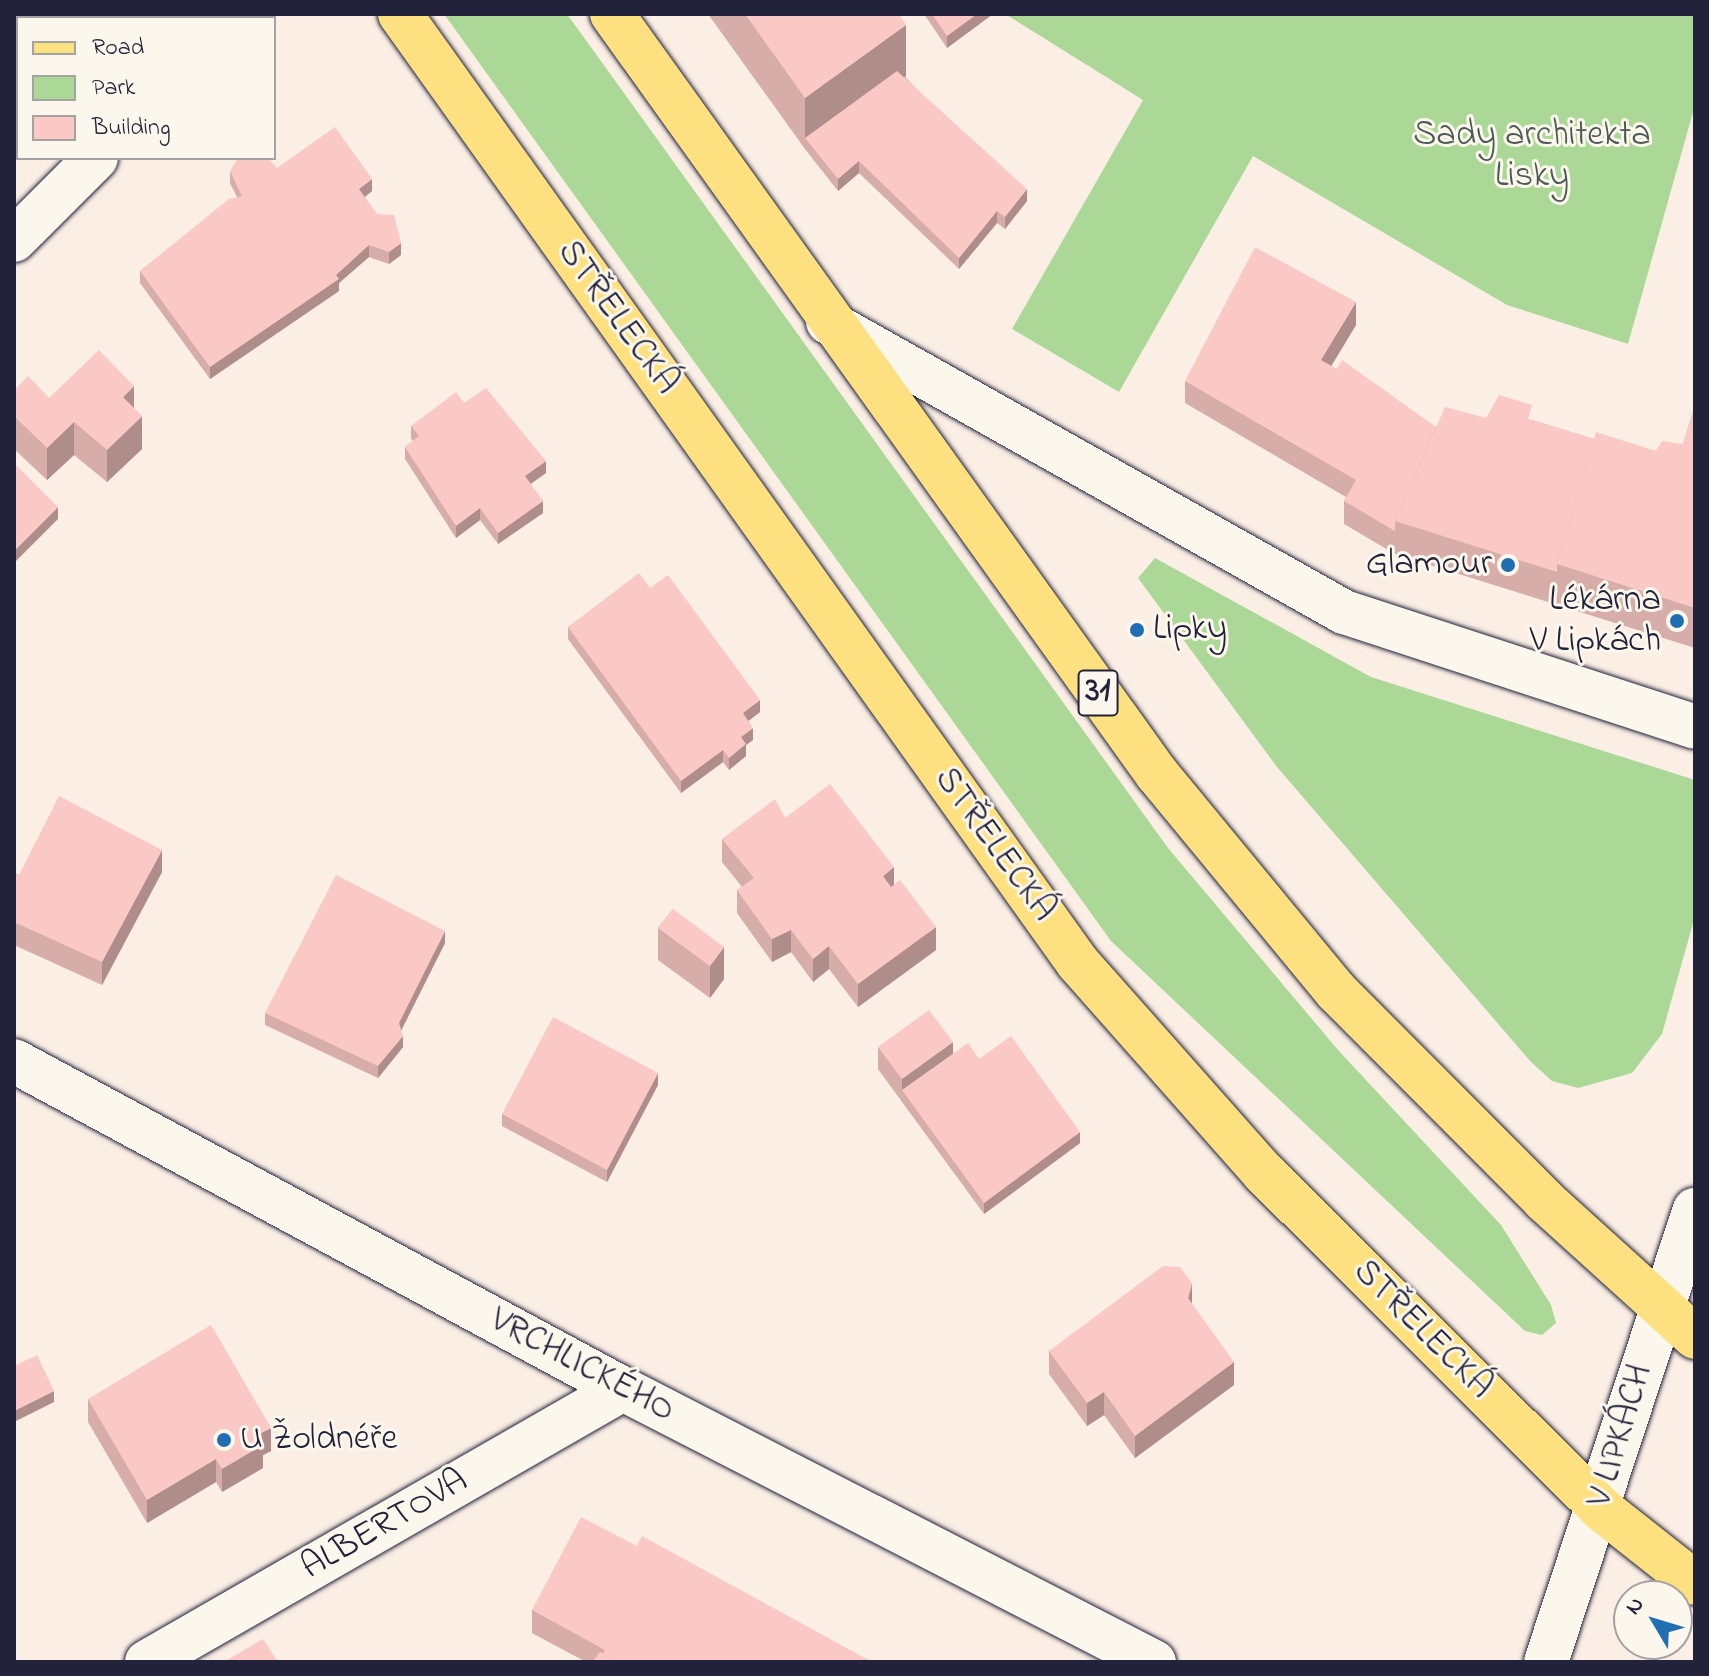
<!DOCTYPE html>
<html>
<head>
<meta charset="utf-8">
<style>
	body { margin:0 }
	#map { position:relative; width:1709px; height:1676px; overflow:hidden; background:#fbeee4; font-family:"Indie Flower",sans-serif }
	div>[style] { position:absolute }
	.green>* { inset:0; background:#acd897 }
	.roads { filter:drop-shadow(0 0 2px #22223b) drop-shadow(0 0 2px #22223b) }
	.street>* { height:44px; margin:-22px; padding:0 22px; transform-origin:22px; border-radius:22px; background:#fbf7ec }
	.primary>* { height:44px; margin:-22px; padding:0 22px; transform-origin:22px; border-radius:22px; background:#fde080 }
	.wall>* { inset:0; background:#d7adaa }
	.shaded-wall>* { inset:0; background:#af8d8b }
	.building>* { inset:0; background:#fac9c6 }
	.dots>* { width:22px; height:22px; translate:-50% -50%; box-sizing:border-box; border:4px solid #fbf7ec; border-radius:50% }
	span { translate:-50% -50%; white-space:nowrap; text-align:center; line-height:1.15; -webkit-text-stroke:6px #fbf7ec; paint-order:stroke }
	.shield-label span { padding:2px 6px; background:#fbf7ec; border:2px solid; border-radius:6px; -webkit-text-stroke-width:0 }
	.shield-label { font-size:34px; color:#22223b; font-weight:700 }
	.park-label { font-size:36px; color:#4b5957 }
	.street-label { font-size:36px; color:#22223b }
	.poi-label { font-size:36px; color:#22223b }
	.right { translate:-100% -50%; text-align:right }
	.left { translate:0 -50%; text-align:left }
	.frame { position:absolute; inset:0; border:16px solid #22223b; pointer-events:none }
	.legend { position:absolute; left:16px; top:16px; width:260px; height:144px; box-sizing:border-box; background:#fbf7ec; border:2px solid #a4a2a5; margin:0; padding:10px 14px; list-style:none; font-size:24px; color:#22223b }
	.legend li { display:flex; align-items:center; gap:16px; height:40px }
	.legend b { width:40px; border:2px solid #a4a2a5 }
	.north { position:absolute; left:1613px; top:1580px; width:80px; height:80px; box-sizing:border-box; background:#fbf7ec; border:2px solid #a4a2a5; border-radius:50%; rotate:308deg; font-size:22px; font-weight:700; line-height:32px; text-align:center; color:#22223b }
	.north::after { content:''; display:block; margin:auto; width:28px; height:36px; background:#1f6fb2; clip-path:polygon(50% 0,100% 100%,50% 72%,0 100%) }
</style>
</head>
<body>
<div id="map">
	<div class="green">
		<div style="clip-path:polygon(444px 14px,567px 14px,1168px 848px,1338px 1050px,1501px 1225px,1551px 1305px,1556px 1323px,1542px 1335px,1525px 1331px,1111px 941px)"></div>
		<div style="clip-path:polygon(1005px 14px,1695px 14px,1695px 105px,1628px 344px,1507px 305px,1253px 156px,1119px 392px,1012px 329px,1143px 100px)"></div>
		<div style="clip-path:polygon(1155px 558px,1371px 677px,1695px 780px,1695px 916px,1662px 1034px,1632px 1073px,1578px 1088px,1552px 1081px,1531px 1062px,1277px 767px,1138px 578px)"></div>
	</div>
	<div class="roads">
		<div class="street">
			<div style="left:236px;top:18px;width:6px;rotate:-45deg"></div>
			<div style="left:14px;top:240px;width:116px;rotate:-45deg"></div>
			<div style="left:828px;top:322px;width:592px;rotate:29.34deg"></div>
			<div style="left:1344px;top:612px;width:369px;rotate:18.1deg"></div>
			<div style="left:14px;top:1061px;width:692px;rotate:28.31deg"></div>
			<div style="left:623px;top:1389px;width:597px;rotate:27.21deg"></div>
			<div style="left:147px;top:1662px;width:549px;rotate:-29.84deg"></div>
			<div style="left:1546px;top:1662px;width:476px;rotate:-71.8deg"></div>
		</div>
		<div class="primary">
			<div style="left:400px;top:14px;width:1166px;rotate:54.46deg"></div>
			<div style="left:1078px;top:963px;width:281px;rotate:48.5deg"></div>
			<div style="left:1264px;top:1173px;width:474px;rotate:44.9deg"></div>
			<div style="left:1600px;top:1508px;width:121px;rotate:38.3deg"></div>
			<div style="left:612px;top:14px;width:935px;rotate:54.36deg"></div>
			<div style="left:1157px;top:774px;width:281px;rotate:50.5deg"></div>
			<div style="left:1336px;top:991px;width:295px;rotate:45.1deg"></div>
			<div style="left:1544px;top:1200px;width:204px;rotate:42.2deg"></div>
		</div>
	</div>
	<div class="wall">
		<div style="clip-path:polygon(708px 14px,899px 14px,906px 76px,905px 77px,1027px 201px,1005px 229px,997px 223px,959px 269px,859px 173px,838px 191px,805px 149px)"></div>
		<div style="clip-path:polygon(924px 14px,993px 14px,947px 48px)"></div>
		<div style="clip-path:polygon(277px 168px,372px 191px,365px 197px,401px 255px,389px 264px,369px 257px,339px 283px,339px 291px,210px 379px,140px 283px,140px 271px,237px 197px,230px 183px,230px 171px)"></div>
		<div style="clip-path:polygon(1356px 325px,1331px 366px,1436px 427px,1486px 418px,1532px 420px,1594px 439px,1656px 451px,1683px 444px,1695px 405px,1695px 648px,1395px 554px,1344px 524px,1344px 501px,1346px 497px,1185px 403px,1185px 381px)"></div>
		<div style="clip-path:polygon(14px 391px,49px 398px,142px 449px,107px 482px,74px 455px,47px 480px,14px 449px)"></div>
		<div style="clip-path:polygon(464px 403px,546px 473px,530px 484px,543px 513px,498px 544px,480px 520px,456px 538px,405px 459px,405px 447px,413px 441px,411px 438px,411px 426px)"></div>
		<div style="clip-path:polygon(650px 588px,760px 712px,748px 721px,753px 740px,746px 745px,746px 756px,729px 770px,723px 762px,681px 793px,568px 639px,568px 627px)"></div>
		<div style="clip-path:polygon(785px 818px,894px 885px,936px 950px,858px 1007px,829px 969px,813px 982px,791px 952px,772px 962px,737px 913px,737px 890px,742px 887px,722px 862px,722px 839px)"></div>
		<div style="clip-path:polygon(14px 872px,19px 875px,162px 872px,102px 985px,14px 945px)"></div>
		<div style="clip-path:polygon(673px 909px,724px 979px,710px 998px,658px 960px,658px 928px)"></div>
		<div style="clip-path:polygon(445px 943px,401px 1030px,403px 1047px,378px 1078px,265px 1025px,265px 1013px)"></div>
		<div style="clip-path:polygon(878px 1047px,953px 1054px,979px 1059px,1080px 1143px,984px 1214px,878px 1069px)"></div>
		<div style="clip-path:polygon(658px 1085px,607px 1182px,502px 1126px,502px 1114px)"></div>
		<div style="clip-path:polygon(1192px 1304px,1234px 1385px,1135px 1458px,1104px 1415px,1087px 1426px,1049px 1374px,1049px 1351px)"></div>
		<div style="clip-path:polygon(88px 1399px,271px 1451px,263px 1455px,263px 1468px,222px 1492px,216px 1482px,147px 1523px,88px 1422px)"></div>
		<div style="clip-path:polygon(637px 1546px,872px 1662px,586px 1662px,532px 1633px,532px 1610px)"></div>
	</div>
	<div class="shaded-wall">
		<div style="clip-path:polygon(977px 14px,993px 14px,947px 48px,947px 36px)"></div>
		<div style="clip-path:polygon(906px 25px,906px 76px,811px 145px,805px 138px,805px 98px)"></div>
		<div style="clip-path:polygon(859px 161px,859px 173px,838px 191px,838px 179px)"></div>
		<div style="clip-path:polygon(372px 179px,372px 191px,359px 201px,359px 189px)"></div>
		<div style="clip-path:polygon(1027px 189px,1027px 201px,1005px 229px,1005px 217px)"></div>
		<div style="clip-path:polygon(997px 211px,997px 223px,959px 269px,959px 258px)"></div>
		<div style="clip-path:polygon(401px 243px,401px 255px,389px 264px,389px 252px)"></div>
		<div style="clip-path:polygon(369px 245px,369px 257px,339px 283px,339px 291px,210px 379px,210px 367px,336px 275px)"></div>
		<div style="clip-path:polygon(1356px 302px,1356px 325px,1321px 383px,1321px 360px)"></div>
		<div style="clip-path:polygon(134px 386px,134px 419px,123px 397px)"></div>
		<div style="clip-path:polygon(142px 416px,142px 449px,107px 482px,107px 450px)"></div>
		<div style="clip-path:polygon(74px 422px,74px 455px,47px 480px,47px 448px)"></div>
		<div style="clip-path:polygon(546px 461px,546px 473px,525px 488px,525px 476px)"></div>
		<div style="clip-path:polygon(543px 501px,543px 513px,498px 544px,498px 533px)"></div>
		<div style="clip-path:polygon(58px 507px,58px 519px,14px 563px,14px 551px)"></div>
		<div style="clip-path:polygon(480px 508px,480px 520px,456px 538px,456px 526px)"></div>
		<div style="clip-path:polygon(760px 700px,760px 712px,743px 725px,743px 713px)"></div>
		<div style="clip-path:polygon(753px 728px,753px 740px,746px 745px,746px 756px,729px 770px,729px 758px,741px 737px)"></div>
		<div style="clip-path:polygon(723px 750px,723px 762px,681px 793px,681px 781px)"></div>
		<div style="clip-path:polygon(162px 850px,162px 872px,102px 985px,102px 962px)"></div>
		<div style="clip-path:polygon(894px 867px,894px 890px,883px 899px,883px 876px)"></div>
		<div style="clip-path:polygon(936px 927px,936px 950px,858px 1007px,858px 984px)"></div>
		<div style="clip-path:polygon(791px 930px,791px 952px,772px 962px,772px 939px)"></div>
		<div style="clip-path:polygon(445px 931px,445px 943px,399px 1035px,399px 1023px)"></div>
		<div style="clip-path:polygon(829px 946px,829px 969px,813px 982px,813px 959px)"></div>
		<div style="clip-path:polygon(724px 947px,724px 979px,710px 998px,710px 966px)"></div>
		<div style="clip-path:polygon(403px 1036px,403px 1047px,378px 1078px,378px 1066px)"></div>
		<div style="clip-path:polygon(953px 1042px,953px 1065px,902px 1090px,902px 1079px)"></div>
		<div style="clip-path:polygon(658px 1073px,658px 1085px,607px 1182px,607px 1170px)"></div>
		<div style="clip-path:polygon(1080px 1132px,1080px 1143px,984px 1214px,984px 1203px)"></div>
		<div style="clip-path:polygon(1192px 1283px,1192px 1306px,1188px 1298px)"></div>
		<div style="clip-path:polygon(1234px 1362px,1234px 1385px,1135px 1458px,1135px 1436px)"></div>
		<div style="clip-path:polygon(54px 1391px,54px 1402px,14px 1422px,14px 1411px)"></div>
		<div style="clip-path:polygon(1104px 1392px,1104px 1415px,1087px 1426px,1087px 1403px)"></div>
		<div style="clip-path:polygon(271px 1428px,271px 1451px,263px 1455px,263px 1468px,222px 1492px,222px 1469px,257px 1435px)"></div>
		<div style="clip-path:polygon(216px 1459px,216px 1482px,147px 1523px,147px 1500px)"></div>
	</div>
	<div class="building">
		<div style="clip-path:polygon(745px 14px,899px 14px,906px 25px,805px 98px)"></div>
		<div style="clip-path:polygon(932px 14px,977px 14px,947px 36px)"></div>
		<div style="clip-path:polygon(897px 71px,1027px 189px,1005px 217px,997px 211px,959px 258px,859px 161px,838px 179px,805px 138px)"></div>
		<div style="clip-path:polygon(335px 127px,372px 179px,359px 189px,377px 214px,394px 215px,401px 243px,389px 252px,369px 245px,336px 275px,339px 279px,210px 367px,140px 271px,229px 199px,242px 196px,230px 171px,238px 158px,268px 158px,277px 168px)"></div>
		<div style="clip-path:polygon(1255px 247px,1356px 302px,1321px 360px,1337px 369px,1342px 360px,1436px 427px,1395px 521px,1395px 531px,1344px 501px,1356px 480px,1185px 381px)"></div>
		<div style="clip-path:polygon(99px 350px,134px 386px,123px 397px,142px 416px,107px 450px,74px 422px,47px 448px,14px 416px,14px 391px,28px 376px,49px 398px)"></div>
		<div style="clip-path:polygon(486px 388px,546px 461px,525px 476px,543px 501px,498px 533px,480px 508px,456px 526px,405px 447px,419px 436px,411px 426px,456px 392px,464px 403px)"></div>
		<div style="clip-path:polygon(1499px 395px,1532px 405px,1528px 419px,1594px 439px,1557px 564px,1557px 572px,1395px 521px,1445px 407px,1486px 418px)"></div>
		<div style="clip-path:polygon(1695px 405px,1695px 608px,1557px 564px,1596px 432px,1656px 451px,1662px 441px,1683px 444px)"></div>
		<div style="clip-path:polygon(14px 463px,58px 507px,14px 551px)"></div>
		<div style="clip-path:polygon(639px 573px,650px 588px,668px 575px,760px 700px,743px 713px,753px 728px,741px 737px,746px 744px,729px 758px,723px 750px,681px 781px,568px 627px)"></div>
		<div style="clip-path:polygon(830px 784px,894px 867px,883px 876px,891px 887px,900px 880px,936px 927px,858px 984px,829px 946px,813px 959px,791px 930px,772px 939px,737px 890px,754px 878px,722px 839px,775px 799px,785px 818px)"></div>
		<div style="clip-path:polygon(59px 796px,162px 850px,102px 962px,14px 922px,14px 872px,19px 875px)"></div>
		<div style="clip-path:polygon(336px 875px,445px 931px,399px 1023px,403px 1036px,378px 1066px,265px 1013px)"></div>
		<div style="clip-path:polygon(673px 909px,724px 947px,710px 966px,658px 928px)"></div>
		<div style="clip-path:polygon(929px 1010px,953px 1042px,902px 1079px,878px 1047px)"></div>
		<div style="clip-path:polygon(553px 1017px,658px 1073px,607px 1170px,502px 1114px)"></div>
		<div style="clip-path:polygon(1011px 1036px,1080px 1132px,984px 1203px,902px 1090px,968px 1043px,979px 1059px)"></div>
		<div style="clip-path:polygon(1163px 1266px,1180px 1267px,1192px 1283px,1188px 1298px,1234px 1362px,1135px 1436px,1104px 1392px,1087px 1403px,1049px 1351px)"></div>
		<div style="clip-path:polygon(211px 1325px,271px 1428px,257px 1435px,263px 1445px,222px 1469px,216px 1459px,147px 1500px,88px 1399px)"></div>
		<div style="clip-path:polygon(37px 1355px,54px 1391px,14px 1411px,14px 1366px)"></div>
		<div style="clip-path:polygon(581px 1517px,637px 1546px,642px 1536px,872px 1662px,617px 1662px,603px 1654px,605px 1650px,532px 1610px)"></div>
		<div style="clip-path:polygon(263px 1639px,278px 1662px,224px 1662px)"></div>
		<div style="clip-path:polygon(600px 1652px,617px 1662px,592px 1662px)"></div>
	</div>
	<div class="dots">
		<div style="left:1508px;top:565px;background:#1f6fb2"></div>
		<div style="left:1677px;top:621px;background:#1f6fb2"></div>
		<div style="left:1137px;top:630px;background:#1f6fb2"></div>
		<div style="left:224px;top:1440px;background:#1f6fb2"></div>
	</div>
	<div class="shield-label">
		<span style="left:1098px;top:693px">31</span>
	</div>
	<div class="park-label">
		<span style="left:1532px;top:156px">Sady architekta<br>Lisky</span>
	</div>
	<div class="street-label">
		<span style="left:617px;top:318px;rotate:54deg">STŘELECKÁ</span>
		<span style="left:994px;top:845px;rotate:54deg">STŘELECKÁ</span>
		<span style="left:1422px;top:1330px;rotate:45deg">STŘELECKÁ</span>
		<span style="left:582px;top:1366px;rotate:28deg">VRCHLICKÉHO</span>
		<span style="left:1621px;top:1436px;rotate:-73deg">V LIPKÁCH</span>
		<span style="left:385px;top:1525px;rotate:-30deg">ALBERTOVA</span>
	</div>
	<div class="poi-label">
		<span class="right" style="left:1492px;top:565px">Glamour</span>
		<span class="right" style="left:1661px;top:621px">Lékárna<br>V Lipkách</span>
		<span class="left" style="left:1153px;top:630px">Lipky</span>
		<span class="left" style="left:240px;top:1440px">U Žoldnéře</span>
	</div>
	<div class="frame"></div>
	<ul class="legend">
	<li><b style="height:10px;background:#fde080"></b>Road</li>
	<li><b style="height:22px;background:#acd897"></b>Park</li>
	<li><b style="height:22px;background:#fac9c6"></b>Building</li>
	</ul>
	<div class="north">N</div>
</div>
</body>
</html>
